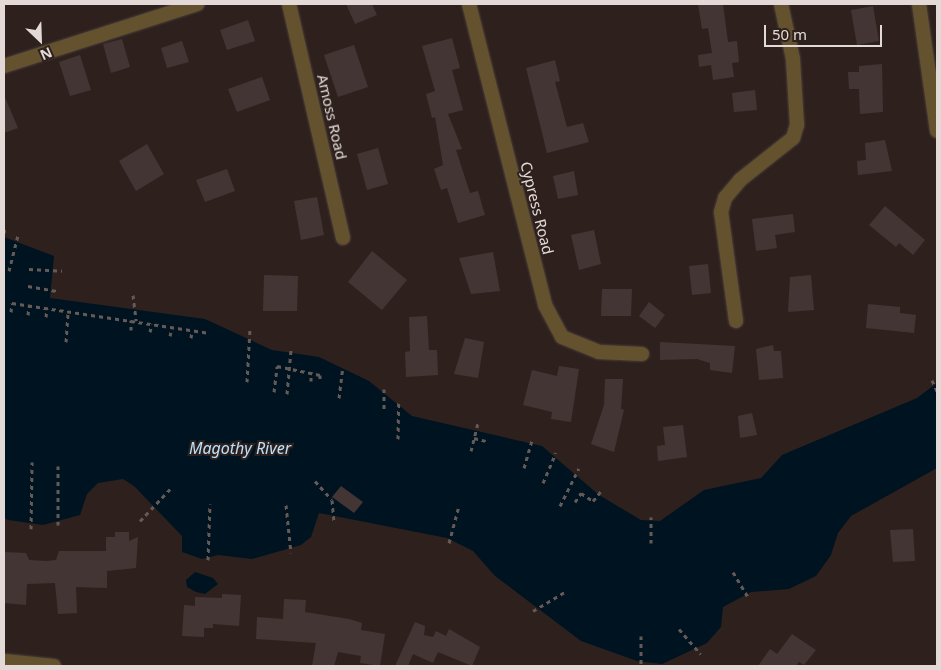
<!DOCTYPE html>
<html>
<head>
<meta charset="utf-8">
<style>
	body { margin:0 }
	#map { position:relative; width:941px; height:670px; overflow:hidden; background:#2e211d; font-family:"Noto Sans",sans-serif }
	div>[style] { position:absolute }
	.water>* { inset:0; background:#001321 }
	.building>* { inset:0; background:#433534 }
	.path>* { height:3px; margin-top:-1.5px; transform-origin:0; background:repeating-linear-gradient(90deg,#665a56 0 4px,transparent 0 8px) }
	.roads { filter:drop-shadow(0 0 1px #4b3f3b) drop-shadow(0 0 1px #4b3f3b) }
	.minor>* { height:14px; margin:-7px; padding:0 7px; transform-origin:7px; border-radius:7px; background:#64522e }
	span { translate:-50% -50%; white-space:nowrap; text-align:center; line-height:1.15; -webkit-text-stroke:4px #2e211d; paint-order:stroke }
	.street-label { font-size:15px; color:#e3dad7 }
	.water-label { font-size:16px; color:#b9e1fe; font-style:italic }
	.frame { position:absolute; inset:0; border:5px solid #e3dad7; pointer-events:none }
	.north { position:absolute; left:15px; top:15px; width:50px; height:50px; -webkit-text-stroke:4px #2e211d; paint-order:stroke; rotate:156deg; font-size:14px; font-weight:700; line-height:20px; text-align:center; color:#e3dad7 }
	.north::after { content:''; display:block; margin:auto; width:18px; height:22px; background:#e3dad7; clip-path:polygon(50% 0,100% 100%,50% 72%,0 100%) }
	.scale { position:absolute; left:764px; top:25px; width:118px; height:22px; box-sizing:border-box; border:2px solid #e3dad7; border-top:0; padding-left:6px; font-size:15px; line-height:18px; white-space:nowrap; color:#e3dad7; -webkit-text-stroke:4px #2e211d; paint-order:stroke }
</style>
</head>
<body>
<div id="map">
	<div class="water">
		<div style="clip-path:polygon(4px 237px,54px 256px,50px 298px,205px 319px,272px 350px,319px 357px,369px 381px,412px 416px,542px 446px,599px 495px,641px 520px,660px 521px,704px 490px,761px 478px,782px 455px,917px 398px,937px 383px,937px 468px,851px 516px,838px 533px,831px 555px,816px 576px,789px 589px,751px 592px,723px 607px,721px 627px,707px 643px,662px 664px,637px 661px,581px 641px,495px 576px,473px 551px,447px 538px,319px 513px,311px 537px,301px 545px,252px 559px,218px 555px,202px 559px,182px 552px,182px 536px,134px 486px,123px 479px,98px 483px,87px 494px,80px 515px,43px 525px,8px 520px,4px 518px)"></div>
		<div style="clip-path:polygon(195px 572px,213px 578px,218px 584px,205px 594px,196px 592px,187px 587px,186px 580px)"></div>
	</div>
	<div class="building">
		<div style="clip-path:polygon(346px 4px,372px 4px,377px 15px,355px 24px)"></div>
		<div style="clip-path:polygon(698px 4px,723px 4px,728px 42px,737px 41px,739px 62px,732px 63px,734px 77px,713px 80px,711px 65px,699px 67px,698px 55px,712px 53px,708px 28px,702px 29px)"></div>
		<div style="clip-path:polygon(873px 6px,879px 41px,857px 45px,851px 10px)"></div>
		<div style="clip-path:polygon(248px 20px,255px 41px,227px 50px,220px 30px)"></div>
		<div style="clip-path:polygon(452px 38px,460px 68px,452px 70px,463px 110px,448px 114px,462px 149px,456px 150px,470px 193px,478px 191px,485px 215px,458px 223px,447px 188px,441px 190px,434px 169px,443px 165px,435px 117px,432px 118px,426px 94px,435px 91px,422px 46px)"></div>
		<div style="clip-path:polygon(122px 39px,130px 67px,111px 73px,103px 44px)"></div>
		<div style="clip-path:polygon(182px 41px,189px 62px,167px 68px,161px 48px)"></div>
		<div style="clip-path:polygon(354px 45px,368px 87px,338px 97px,324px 55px)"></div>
		<div style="clip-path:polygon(80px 55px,91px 90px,70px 96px,59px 62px)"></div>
		<div style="clip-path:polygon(555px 60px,560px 81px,555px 82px,567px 127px,583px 123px,589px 142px,547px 153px,526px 68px)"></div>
		<div style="clip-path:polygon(882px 64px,883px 112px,860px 114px,859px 89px,849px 89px,848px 72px,859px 72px,859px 66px)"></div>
		<div style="clip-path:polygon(262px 77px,270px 100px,237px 112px,228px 89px)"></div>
		<div style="clip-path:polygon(755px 90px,757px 110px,734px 112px,732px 93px)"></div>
		<div style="clip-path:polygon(4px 95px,18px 128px,4px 133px)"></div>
		<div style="clip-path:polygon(885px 140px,892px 171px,858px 175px,857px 161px,866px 160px,865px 143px)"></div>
		<div style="clip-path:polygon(147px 144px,164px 174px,136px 191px,119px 161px)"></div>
		<div style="clip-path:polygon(378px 148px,388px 184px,367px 190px,357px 154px)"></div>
		<div style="clip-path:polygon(227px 169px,235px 191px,205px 202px,196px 180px)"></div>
		<div style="clip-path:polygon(574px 171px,578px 195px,558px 199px,553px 176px)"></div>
		<div style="clip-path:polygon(317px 197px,324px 235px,301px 240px,294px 201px)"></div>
		<div style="clip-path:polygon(885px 206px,925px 240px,913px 255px,899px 243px,896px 247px,869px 225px)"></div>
		<div style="clip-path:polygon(793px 214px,795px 232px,775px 235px,777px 248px,756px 251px,752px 219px)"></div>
		<div style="clip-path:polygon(594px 230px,601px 264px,579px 270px,571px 235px)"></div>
		<div style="clip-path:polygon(372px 251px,407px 280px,382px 310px,348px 282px)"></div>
		<div style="clip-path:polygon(493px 252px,500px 291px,471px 294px,459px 258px)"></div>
		<div style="clip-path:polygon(708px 264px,711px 293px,692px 295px,689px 266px)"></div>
		<div style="clip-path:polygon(264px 275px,298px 276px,297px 311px,263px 311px)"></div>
		<div style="clip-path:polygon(811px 275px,814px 310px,788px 312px,790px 277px)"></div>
		<div style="clip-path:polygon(602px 289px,632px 289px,631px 316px,601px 316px)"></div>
		<div style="clip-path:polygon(649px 302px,665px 315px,655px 328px,639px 316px)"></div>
		<div style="clip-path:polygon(868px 304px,900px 307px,900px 313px,916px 315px,914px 333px,866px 328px)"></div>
		<div style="clip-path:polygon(427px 316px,429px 350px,437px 350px,438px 375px,406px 377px,405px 352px,410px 351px,409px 317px)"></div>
		<div style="clip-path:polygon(465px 338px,484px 342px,478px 378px,454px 374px)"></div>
		<div style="clip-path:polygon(660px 342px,735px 346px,732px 373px,710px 370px,710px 363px,697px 359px,660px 360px)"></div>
		<div style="clip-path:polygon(773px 345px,774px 351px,781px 351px,783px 378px,759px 380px,756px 349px)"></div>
		<div style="clip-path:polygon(559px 366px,579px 369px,571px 422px,551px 419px,552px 412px,523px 405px,532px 370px,557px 376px)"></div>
		<div style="clip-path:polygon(605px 379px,623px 379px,621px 409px,624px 410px,614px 452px,591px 444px,604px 405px)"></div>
		<div style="clip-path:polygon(752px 413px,757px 435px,740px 438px,738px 416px)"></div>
		<div style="clip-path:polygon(683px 425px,687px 457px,658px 461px,657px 446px,665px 445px,663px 427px)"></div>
		<div style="clip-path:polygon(341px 486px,363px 502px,354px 513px,332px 497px)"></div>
		<div style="clip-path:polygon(913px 529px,915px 561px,893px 562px,890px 530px)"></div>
		<div style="clip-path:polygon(115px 532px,129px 532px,129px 541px,138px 537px,136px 568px,107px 571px,107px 588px,76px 587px,77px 613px,58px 614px,55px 583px,27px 584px,26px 605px,4px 603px,4px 552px,26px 553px,29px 560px,46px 561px,56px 560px,59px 551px,106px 551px,106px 537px,115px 537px)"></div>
		<div style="clip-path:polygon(222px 594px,241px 595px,239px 626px,213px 624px,213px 628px,204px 628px,204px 637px,182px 636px,184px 605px,195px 606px,195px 597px,222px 598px)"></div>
		<div style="clip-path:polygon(284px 599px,306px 600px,305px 612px,349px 619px,362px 623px,361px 630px,385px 634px,380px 666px,360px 663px,361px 656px,338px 652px,334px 666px,312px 666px,316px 643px,256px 639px,257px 617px,283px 619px)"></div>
		<div style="clip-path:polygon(415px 622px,425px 626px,424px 635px,433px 637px,436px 631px,446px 636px,449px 629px,480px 647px,472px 666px,438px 652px,433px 663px,413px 654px,408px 666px,395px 666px)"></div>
		<div style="clip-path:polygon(792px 634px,816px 650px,804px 665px,799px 662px,796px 666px,758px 666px,770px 649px,777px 654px)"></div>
	</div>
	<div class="path">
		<div style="left:4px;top:233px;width:6px;rotate:-81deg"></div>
		<div style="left:29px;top:269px;width:33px;rotate:3deg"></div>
		<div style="left:9px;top:271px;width:37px;rotate:-76deg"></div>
		<div style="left:28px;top:286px;width:29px;rotate:10deg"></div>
		<div style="left:133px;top:295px;width:26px;rotate:83deg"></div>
		<div style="left:11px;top:312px;width:9px;rotate:-84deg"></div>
		<div style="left:12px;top:303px;width:200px;rotate:8.6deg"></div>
		<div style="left:28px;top:315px;width:9px;rotate:-84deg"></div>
		<div style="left:46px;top:317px;width:9px;rotate:-84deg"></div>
		<div style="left:131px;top:330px;width:10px;rotate:-90deg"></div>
		<div style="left:150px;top:332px;width:8px;rotate:-76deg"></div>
		<div style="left:170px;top:336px;width:9px;rotate:-77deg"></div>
		<div style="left:191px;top:338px;width:7px;rotate:-82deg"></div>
		<div style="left:66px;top:342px;width:31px;rotate:-86deg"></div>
		<div style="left:932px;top:380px;width:12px;rotate:66deg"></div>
		<div style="left:311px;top:381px;width:9px;rotate:-90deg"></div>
		<div style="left:247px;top:382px;width:53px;rotate:-86.8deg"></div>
		<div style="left:384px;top:389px;width:23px;rotate:90deg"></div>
		<div style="left:274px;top:392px;width:26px;rotate:-83deg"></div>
		<div style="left:277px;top:366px;width:44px;rotate:11.8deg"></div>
		<div style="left:320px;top:375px;width:7px;rotate:90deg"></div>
		<div style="left:287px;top:394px;width:44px;rotate:-84.8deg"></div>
		<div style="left:339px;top:398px;width:31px;rotate:-83deg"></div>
		<div style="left:474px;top:438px;width:12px;rotate:14deg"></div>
		<div style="left:398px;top:439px;width:39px;rotate:-89deg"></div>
		<div style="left:471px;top:451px;width:30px;rotate:-76deg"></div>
		<div style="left:58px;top:466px;width:59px;rotate:90deg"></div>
		<div style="left:524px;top:468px;width:29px;rotate:-74deg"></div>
		<div style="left:315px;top:481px;width:25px;rotate:48deg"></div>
		<div style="left:332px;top:500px;width:22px;rotate:85deg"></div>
		<div style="left:543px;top:483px;width:33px;rotate:-67deg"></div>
		<div style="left:575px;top:502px;width:11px;rotate:-56deg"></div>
		<div style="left:581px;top:493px;width:14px;rotate:34deg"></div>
		<div style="left:593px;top:501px;width:14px;rotate:-51deg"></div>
		<div style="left:286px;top:505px;width:48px;rotate:84.1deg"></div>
		<div style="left:560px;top:506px;width:42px;rotate:-63.4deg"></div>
		<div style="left:140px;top:521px;width:44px;rotate:-46.8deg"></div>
		<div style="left:31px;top:529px;width:67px;rotate:-89.1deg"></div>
		<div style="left:449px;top:543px;width:39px;rotate:-75deg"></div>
		<div style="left:651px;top:543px;width:26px;rotate:-90deg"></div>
		<div style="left:208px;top:560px;width:56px;rotate:-88deg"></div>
		<div style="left:733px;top:572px;width:29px;rotate:59deg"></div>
		<div style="left:533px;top:611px;width:39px;rotate:-31deg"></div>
		<div style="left:679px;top:629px;width:33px;rotate:49deg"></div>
		<div style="left:641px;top:636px;width:30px;rotate:90deg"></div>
	</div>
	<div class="roads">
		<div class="minor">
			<div style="left:289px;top:4px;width:240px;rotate:77deg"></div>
			<div style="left:469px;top:4px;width:310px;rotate:75.8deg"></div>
			<div style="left:545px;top:305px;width:36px;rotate:62deg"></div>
			<div style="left:562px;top:337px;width:40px;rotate:22deg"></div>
			<div style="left:599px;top:352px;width:43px;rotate:2.7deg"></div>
			<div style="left:919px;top:4px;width:128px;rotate:81.9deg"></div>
			<div style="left:4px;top:66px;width:203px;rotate:-17.8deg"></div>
			<div style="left:736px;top:321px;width:110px;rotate:-97.8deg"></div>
			<div style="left:721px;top:212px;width:15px;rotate:-74deg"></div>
			<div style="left:725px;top:198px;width:23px;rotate:-50deg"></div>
			<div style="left:740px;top:180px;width:68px;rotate:-38.4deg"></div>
			<div style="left:793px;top:138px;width:14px;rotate:-73deg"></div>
			<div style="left:797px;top:125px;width:66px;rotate:-93.5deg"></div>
			<div style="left:793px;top:59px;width:56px;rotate:-102.3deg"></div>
			<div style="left:4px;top:661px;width:50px;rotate:5.7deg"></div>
		</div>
	</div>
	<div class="street-label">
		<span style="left:332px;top:117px;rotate:77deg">Amoss Road</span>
		<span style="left:537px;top:208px;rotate:76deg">Cypress Road</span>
	</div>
	<div class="water-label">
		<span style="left:240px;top:448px">Magothy River</span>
	</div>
	<div class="frame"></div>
	<div class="north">N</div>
	<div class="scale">50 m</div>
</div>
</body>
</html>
